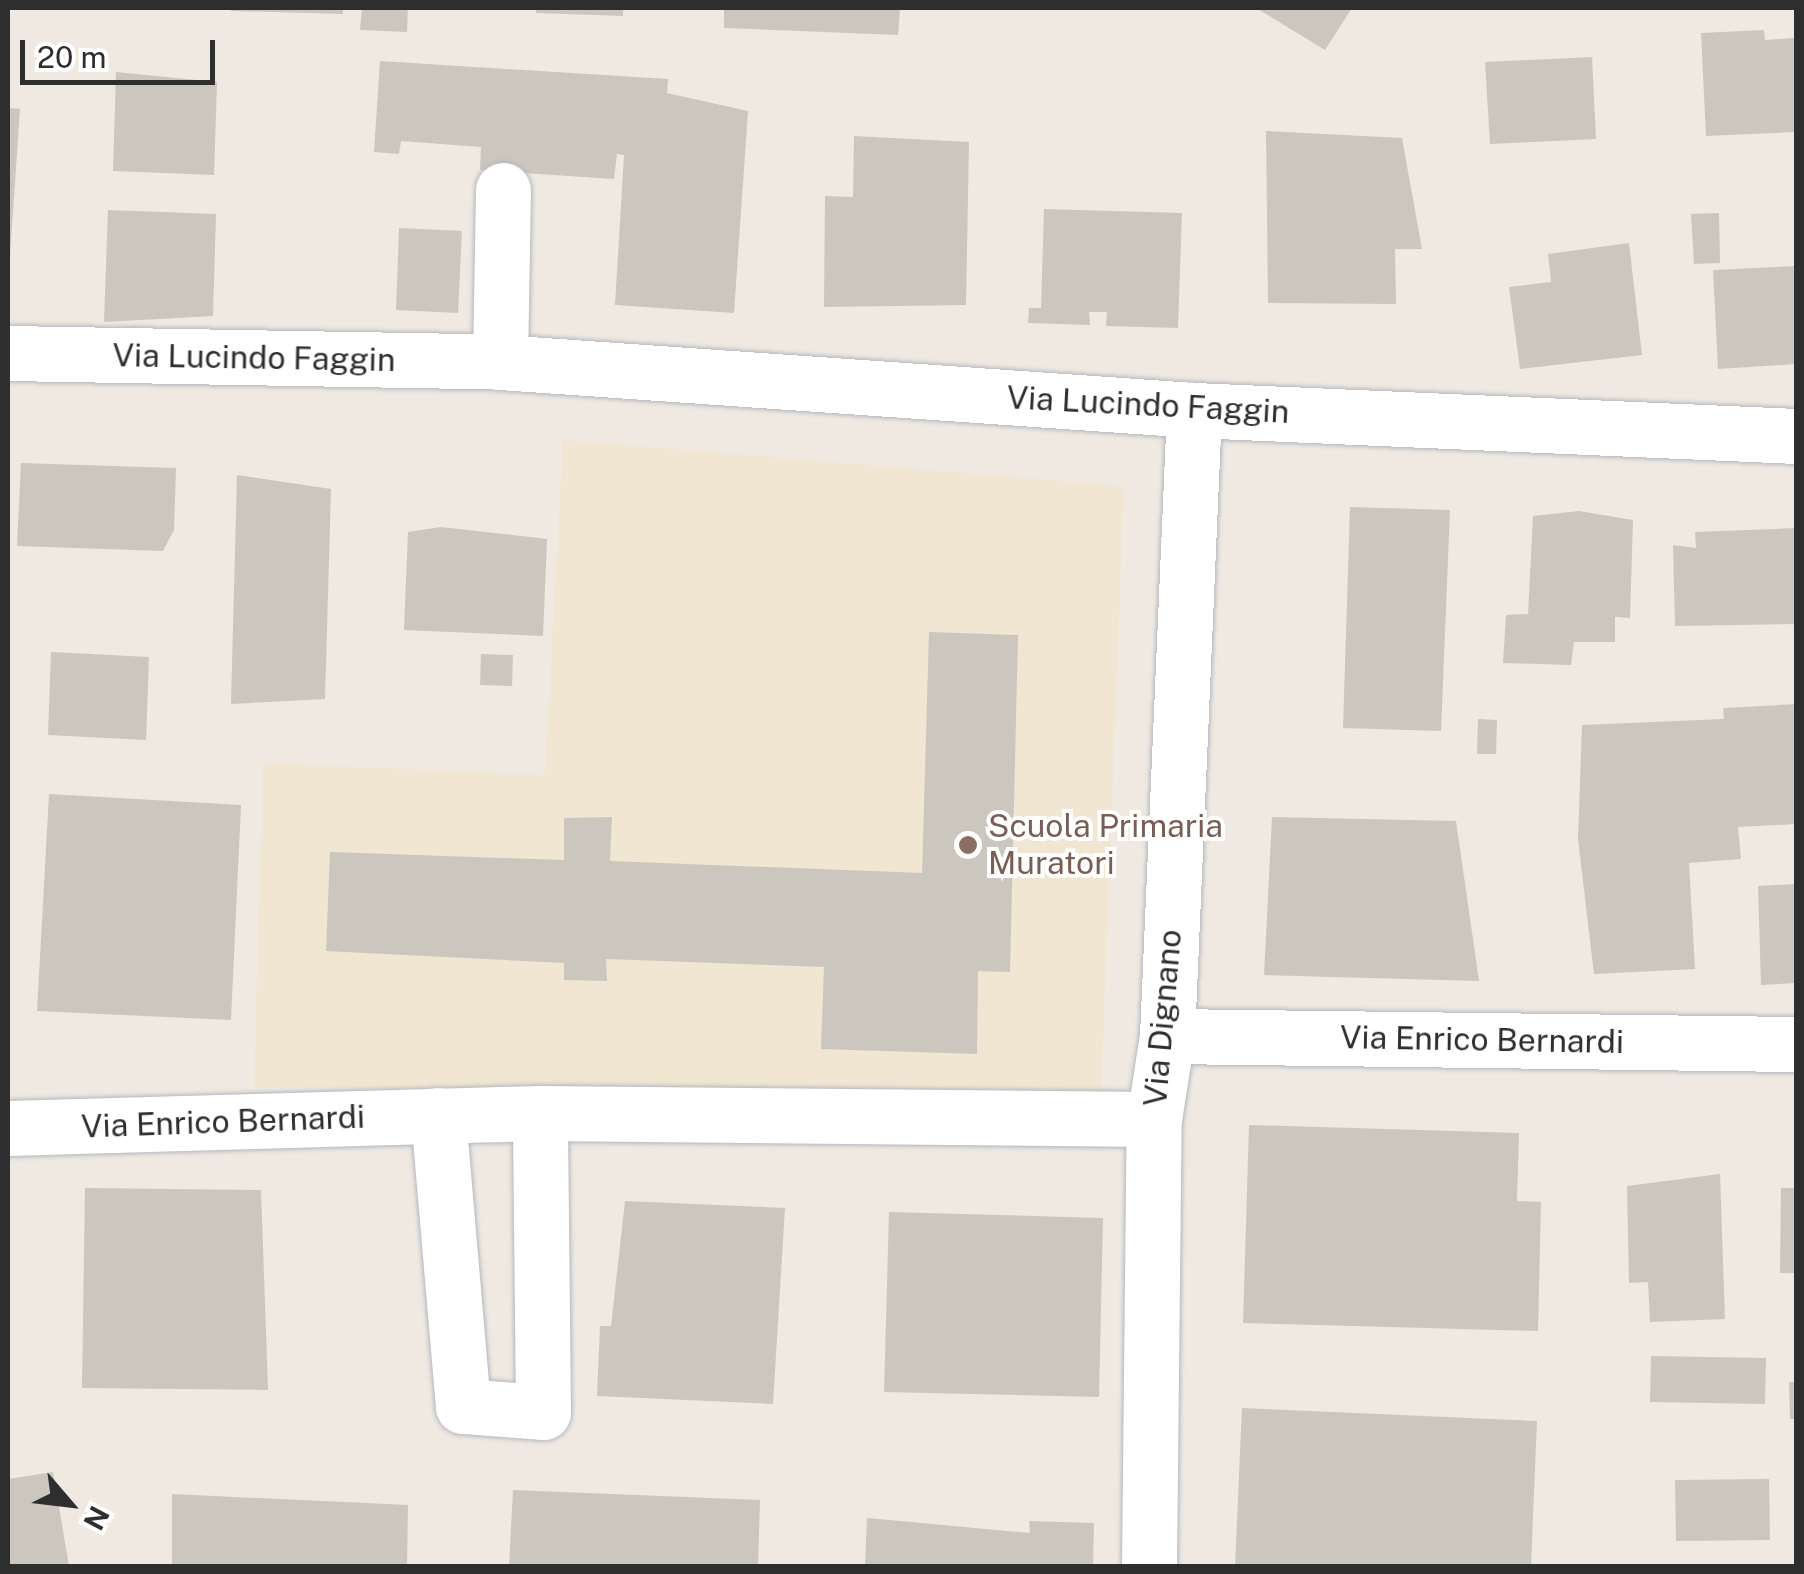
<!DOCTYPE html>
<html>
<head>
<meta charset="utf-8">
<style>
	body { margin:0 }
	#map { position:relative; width:1804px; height:1574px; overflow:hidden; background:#efe9e1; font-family:"Public Sans",sans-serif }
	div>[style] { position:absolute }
	.education>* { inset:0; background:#f0e6d1 }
	.building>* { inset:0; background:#cbc7bf }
	.roads { filter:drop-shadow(0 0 2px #b4b7c1) drop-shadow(0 0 2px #b4b7c1) }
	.minor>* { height:55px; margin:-27.5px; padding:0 27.5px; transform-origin:27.5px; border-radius:27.5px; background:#fff }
	.dots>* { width:28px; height:28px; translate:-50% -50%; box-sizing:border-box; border:5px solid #fff; border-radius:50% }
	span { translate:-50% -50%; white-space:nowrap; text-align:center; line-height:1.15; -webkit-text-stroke:8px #fff; paint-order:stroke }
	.street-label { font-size:32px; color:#2e2e2e }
	.education-label { font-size:32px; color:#785e54 }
	.left { translate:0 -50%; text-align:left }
	.frame { position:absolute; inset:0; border:10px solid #2e2e2e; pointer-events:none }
	.north { position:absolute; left:20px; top:1454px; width:100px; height:100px; -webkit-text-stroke:8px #fff; paint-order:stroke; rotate:118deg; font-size:28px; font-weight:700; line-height:40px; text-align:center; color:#2e2e2e }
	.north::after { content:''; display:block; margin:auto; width:35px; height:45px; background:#2e2e2e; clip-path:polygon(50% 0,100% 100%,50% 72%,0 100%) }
	.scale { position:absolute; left:20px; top:40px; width:195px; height:45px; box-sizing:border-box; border:5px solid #2e2e2e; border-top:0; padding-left:12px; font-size:30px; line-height:35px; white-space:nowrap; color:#2e2e2e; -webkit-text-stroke:8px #fff; paint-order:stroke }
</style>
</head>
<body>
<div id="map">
	<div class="education">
		<div style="clip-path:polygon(563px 440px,1124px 486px,1101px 1094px,254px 1087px,263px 763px,545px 775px)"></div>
	</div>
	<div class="building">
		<div style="clip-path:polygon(231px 8px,343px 8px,343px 14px,231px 11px)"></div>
		<div style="clip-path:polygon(362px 8px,408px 8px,407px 32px,360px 30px)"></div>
		<div style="clip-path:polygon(536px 8px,623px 8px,623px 16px,536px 13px)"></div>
		<div style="clip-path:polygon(724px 8px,900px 8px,898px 35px,724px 28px)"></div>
		<div style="clip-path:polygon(1256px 8px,1352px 8px,1325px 50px)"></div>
		<div style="clip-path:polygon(1764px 30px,1765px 40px,1796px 38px,1796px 132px,1706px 136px,1701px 33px)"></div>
		<div style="clip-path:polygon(1592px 57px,1596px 139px,1490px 144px,1485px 62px)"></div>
		<div style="clip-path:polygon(380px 61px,668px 79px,667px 93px,748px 111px,734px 313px,615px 305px,624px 155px,617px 154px,614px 179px,480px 170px,481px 147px,401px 141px,399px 154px,374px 152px)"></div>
		<div style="clip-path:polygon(116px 72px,217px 82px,214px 175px,113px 171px)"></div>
		<div style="clip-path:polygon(8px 108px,20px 109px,8px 286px)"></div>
		<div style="clip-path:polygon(1266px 131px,1402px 138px,1422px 249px,1395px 249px,1396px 304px,1268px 303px)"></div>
		<div style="clip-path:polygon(854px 136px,969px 142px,966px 305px,824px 307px,825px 196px,853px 197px)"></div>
		<div style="clip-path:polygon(1044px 209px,1182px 213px,1178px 328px,1106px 326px,1107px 312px,1089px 312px,1090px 325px,1028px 323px,1029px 308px,1041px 308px)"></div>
		<div style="clip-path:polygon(108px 210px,216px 214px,213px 316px,104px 322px)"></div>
		<div style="clip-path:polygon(1719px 213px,1720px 263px,1694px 264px,1691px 214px)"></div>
		<div style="clip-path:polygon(399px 228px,462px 231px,458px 313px,396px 310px)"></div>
		<div style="clip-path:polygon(1629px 243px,1642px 355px,1520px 369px,1509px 287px,1551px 282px,1548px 254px)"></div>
		<div style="clip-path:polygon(1796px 266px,1796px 364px,1718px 369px,1713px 270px)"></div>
		<div style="clip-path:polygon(21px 463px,176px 468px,174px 530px,163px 551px,17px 546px)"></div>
		<div style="clip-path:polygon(237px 475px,331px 489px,325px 699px,231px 704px)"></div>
		<div style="clip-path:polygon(1350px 507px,1450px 510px,1441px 731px,1343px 728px)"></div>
		<div style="clip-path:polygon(1579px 511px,1633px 520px,1630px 618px,1615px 617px,1615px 642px,1574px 642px,1571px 665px,1503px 663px,1506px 615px,1528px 614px,1533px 516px)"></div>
		<div style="clip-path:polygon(441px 527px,547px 539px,543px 636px,404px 630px,408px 532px)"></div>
		<div style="clip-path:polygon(1796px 528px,1796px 624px,1675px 626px,1673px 545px,1696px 548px,1695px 532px)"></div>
		<div style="clip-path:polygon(929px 632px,1018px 635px,1010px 972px,978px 971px,977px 1054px,821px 1049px,824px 967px,606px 959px,607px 981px,564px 980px,564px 963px,326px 951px,330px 852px,564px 860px,564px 818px,612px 817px,610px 861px,922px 873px)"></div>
		<div style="clip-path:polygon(51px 652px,149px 657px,146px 740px,48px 735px)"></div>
		<div style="clip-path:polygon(481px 654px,513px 655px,512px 686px,480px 685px)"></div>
		<div style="clip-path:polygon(1796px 704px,1796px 824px,1738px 827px,1741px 859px,1689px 863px,1695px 969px,1594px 974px,1578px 839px,1582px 725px,1724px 719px,1723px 708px)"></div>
		<div style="clip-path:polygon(1478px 719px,1497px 720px,1496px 754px,1477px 754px)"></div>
		<div style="clip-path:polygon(49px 794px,241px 805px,231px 1020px,37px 1011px)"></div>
		<div style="clip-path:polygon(1272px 817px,1456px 821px,1479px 981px,1264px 975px)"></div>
		<div style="clip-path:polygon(1796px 884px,1796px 983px,1761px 985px,1758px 886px)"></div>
		<div style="clip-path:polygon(1249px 1125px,1519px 1133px,1517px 1201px,1541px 1202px,1538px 1331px,1243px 1323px)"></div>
		<div style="clip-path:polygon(1720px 1174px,1725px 1319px,1650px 1322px,1648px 1282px,1629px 1283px,1627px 1186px)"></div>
		<div style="clip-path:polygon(85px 1188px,261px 1190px,268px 1390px,82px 1388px)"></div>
		<div style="clip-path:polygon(1781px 1188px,1796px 1188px,1796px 1273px,1780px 1273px)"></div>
		<div style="clip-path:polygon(625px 1201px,785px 1208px,773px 1404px,597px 1396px,600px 1326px,611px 1326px)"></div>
		<div style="clip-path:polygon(889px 1212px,1103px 1218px,1099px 1397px,884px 1392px)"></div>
		<div style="clip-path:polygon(1651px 1356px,1766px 1358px,1765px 1404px,1650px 1402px)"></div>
		<div style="clip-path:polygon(1789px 1382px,1796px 1382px,1796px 1419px,1790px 1419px)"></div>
		<div style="clip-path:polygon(1242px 1408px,1537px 1421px,1531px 1566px,1235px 1566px)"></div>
		<div style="clip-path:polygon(53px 1472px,69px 1566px,8px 1566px,8px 1479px)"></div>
		<div style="clip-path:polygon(1769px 1479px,1770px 1540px,1676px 1541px,1675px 1480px)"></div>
		<div style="clip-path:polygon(513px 1490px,760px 1500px,758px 1566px,509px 1566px)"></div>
		<div style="clip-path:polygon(172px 1494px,408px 1505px,407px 1566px,172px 1566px)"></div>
		<div style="clip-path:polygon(867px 1518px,1030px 1533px,1029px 1521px,1094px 1523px,1093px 1566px,865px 1566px)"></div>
	</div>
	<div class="roads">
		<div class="minor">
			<div style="left:8px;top:353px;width:492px;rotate:1deg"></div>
			<div style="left:500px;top:362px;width:696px;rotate:3.96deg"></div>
			<div style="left:1194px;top:410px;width:603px;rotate:2.47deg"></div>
			<div style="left:500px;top:362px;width:172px;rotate:-89deg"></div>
			<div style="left:1167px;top:1036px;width:629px;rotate:0.73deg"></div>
			<div style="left:438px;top:1115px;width:292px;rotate:85.1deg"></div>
			<div style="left:463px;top:1406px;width:80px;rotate:4.3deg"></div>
			<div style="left:543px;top:1412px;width:299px;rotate:-90.6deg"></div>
			<div style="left:8px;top:1128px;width:532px;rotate:-1.62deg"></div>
			<div style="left:540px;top:1113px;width:614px;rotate:0.56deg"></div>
			<div style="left:1149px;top:1566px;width:447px;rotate:-89.4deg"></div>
			<div style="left:1154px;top:1119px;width:84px;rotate:-81.1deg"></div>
			<div style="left:1167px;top:1036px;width:627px;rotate:-87.53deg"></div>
		</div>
	</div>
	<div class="dots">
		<div style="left:968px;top:845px;background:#8d6e63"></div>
	</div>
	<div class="street-label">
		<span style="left:254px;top:358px;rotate:1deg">Via Lucindo Faggin</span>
		<span style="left:1148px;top:405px;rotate:3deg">Via Lucindo Faggin</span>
		<span style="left:1163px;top:1018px;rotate:-85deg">Via Dignano</span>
		<span style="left:1482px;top:1040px;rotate:1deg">Via Enrico Bernardi</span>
		<span style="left:223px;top:1122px;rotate:-2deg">Via Enrico Bernardi</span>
	</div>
	<div class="education-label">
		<span class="left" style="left:988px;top:845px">Scuola Primaria<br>Muratori</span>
	</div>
	<div class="frame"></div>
	<div class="north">N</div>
	<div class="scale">20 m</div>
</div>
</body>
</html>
